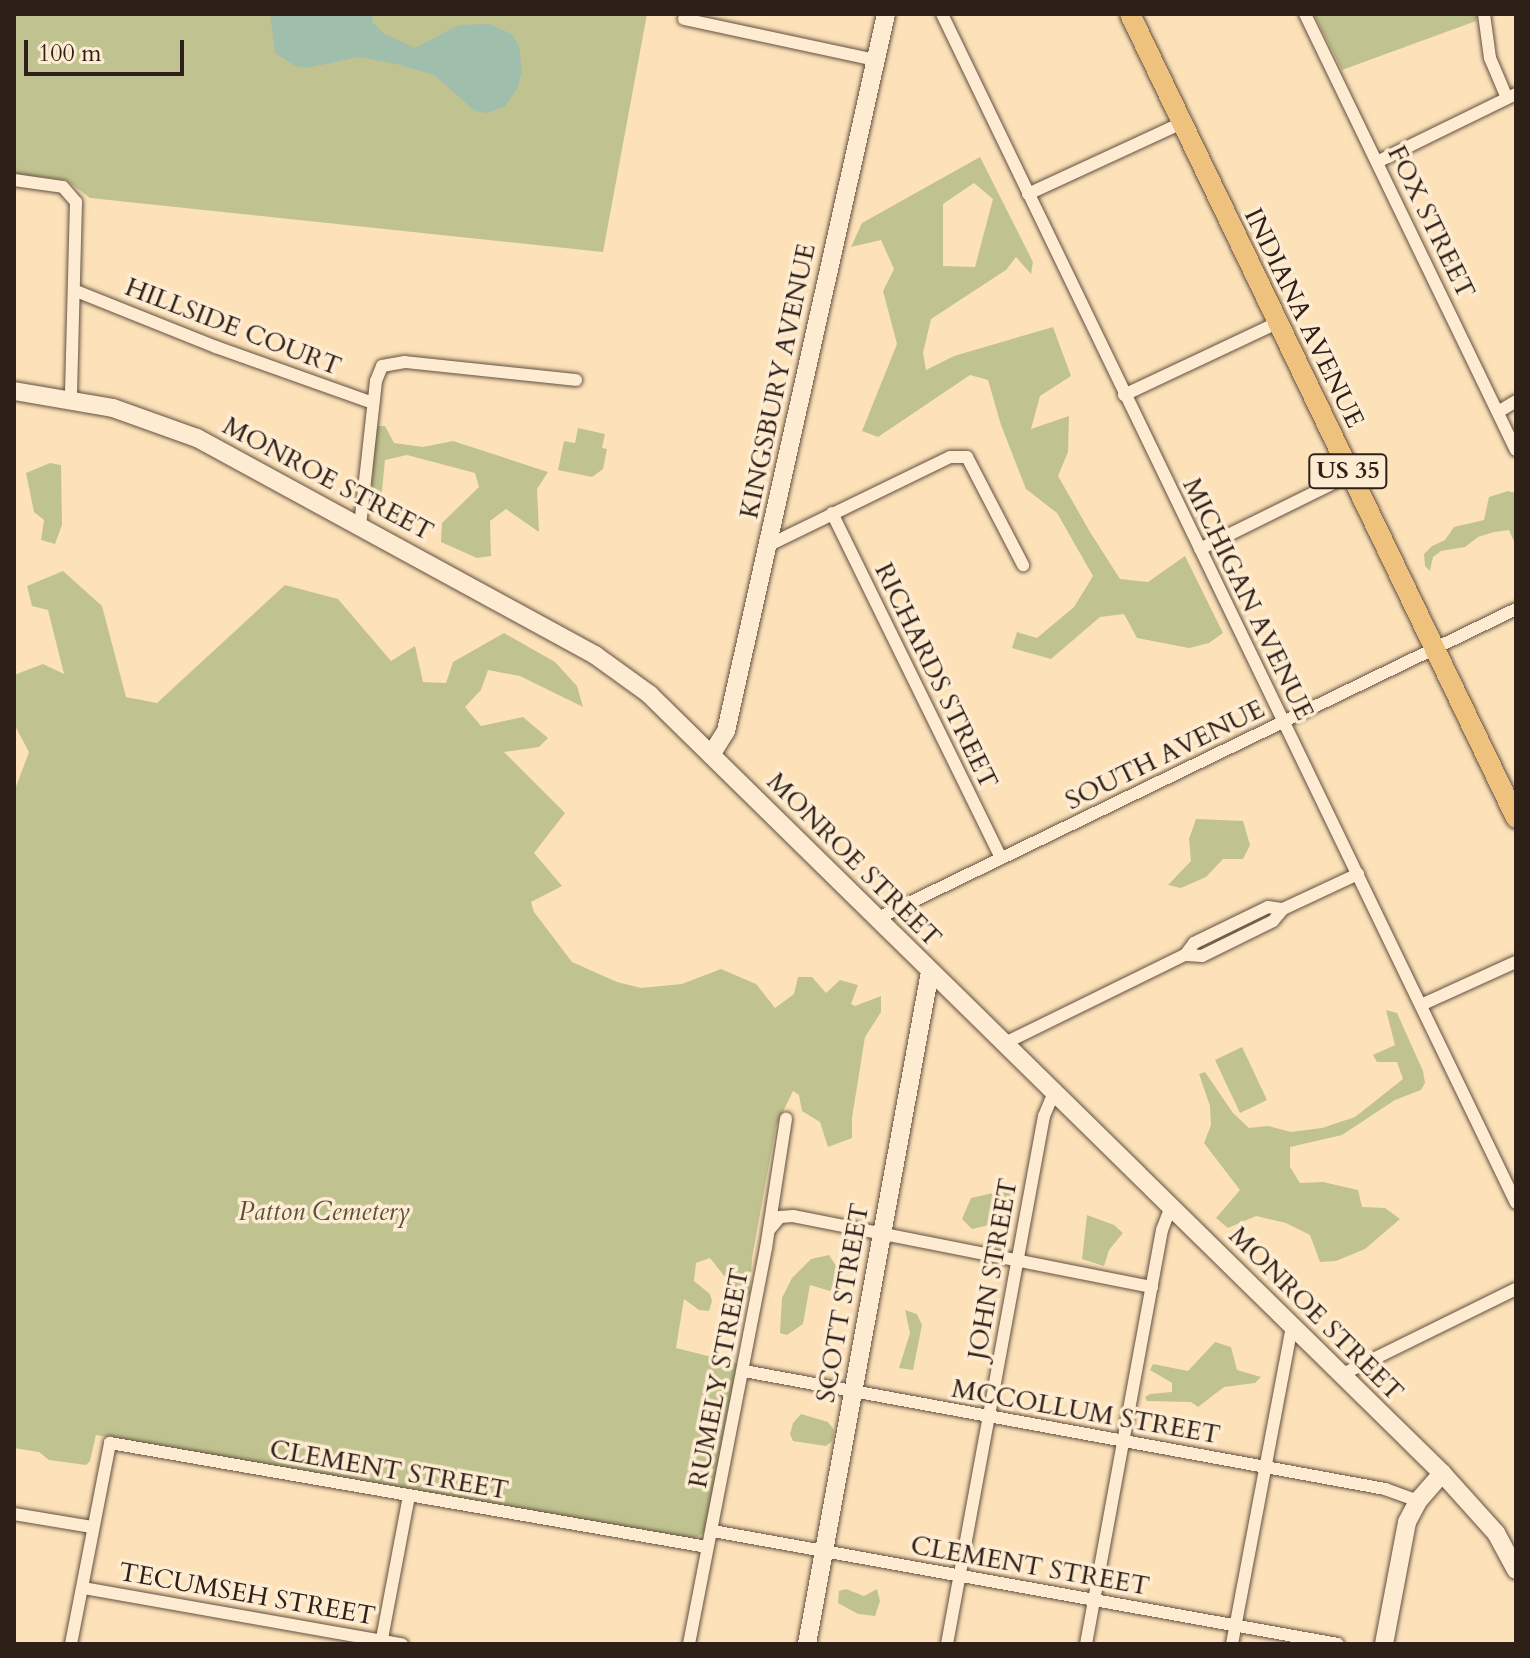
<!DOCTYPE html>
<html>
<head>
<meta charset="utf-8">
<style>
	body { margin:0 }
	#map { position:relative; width:1530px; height:1658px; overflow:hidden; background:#fde2b9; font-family:Cardo,serif }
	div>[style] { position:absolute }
	.green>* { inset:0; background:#c0c38f }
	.water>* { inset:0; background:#a0beac }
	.roads { filter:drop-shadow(0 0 2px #625041) drop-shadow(0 0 2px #625041) }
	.street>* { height:12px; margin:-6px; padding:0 6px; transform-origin:6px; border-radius:6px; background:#feecd2 }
	.secondary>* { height:18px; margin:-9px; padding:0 9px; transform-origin:9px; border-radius:9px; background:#feecd2 }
	.primary>* { height:20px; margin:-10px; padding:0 10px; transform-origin:10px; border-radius:10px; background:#eec17c }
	span { translate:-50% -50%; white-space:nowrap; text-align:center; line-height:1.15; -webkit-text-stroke:7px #feecd2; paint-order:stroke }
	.shield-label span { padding:2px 6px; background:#feecd2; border:2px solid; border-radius:6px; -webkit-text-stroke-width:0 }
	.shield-label { font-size:24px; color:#2e2019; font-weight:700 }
	.street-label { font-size:26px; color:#2e2019 }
	.park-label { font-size:26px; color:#5a513c; font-style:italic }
	.frame { position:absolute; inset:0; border:16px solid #2e2019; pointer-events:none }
	.scale { position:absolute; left:24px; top:40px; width:160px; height:36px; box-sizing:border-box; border:4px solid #2e2019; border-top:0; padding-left:10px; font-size:24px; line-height:28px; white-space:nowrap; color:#2e2019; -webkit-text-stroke:6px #feecd2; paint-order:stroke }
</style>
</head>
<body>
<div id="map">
	<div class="green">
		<div style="clip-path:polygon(14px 14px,647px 14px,603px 252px,90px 198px,66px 180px,14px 174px)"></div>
		<div style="clip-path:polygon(1314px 14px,1477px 14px,1476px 21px,1342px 70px)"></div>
		<div style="clip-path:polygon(evenodd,980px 157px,1033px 262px,1031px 274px,1016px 257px,1006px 270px,931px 319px,923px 353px,926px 370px,954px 356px,1053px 327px,1071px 376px,1040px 396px,1031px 429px,1069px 416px,1068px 452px,1058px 476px,1090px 532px,1120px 579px,1148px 582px,1185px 556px,1223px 633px,1209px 643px,1189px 648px,1137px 638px,1124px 614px,1100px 617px,1051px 659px,1012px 648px,1017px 632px,1037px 638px,1074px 607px,1093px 576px,1057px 513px,1026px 489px,1001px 425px,988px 380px,970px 375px,878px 437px,862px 431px,897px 344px,883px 291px,894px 269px,881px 240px,851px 247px,862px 223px,980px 157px,974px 183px,993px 199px,975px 267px,943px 266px,943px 204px,974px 183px)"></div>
		<div style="clip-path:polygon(376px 426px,385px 426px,394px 443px,423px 447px,453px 441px,548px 472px,537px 489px,539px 532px,506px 509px,490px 521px,491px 556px,477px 558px,441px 542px,442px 523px,479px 487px,475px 473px,407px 455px,385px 460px,380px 511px,370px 509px)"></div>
		<div style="clip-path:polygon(578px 428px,605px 434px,602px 448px,607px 449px,603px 469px,592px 477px,558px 470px,564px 441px,575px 443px)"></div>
		<div style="clip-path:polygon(50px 463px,61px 465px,62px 525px,55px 544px,41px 540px,44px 520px,34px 512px,26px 473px)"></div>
		<div style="clip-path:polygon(1508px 491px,1516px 493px,1516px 546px,1509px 530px,1494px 532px,1478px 537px,1465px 547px,1441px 551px,1433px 557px,1430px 571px,1425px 566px,1424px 554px,1432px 546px,1445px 540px,1454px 527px,1484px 520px,1489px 497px)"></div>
		<div style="clip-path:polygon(63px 571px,102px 606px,126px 697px,157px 703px,285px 585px,338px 599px,391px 661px,415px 646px,423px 682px,446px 683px,453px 662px,504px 633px,555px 662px,577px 686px,583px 707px,520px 676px,488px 670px,481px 690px,465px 707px,481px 726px,523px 717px,548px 738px,539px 747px,504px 752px,565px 813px,534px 853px,562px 886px,531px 902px,534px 912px,572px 962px,617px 982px,641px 988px,682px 984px,721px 969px,756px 984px,775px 1008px,794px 994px,798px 977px,812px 977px,826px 993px,840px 980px,858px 985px,851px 1004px,855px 1006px,881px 996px,881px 1012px,865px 1037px,852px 1118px,852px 1138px,828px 1147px,820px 1122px,802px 1111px,799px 1095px,793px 1091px,776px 1126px,752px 1258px,750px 1294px,739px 1305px,736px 1291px,710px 1258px,696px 1263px,694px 1281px,710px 1294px,712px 1301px,709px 1311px,699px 1310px,684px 1299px,676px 1348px,740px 1364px,704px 1533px,693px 1539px,96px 1435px,90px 1461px,86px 1465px,49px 1460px,39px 1452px,14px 1448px,14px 792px,29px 752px,14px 724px,14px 675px,43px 664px,64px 674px,48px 610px,32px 606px,27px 586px)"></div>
		<div style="clip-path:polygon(1196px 819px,1243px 821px,1250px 845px,1243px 859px,1223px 859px,1206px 877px,1181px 888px,1168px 885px,1191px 861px,1189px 839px)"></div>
		<div style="clip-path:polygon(1386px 1010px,1397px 1013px,1423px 1071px,1425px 1083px,1421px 1090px,1395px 1100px,1342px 1135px,1290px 1147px,1290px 1167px,1300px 1183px,1323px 1182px,1358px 1190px,1362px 1207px,1385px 1208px,1400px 1219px,1365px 1249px,1336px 1261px,1320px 1262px,1310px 1235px,1286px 1223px,1256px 1216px,1228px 1228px,1216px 1218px,1240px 1190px,1204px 1143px,1211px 1125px,1210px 1106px,1199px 1074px,1205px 1072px,1233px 1113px,1249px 1128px,1268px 1126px,1291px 1132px,1322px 1128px,1355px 1117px,1403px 1079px,1397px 1062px,1377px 1062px,1373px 1055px,1395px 1045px)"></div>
		<div style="clip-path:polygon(1242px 1047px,1267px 1100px,1240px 1113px,1215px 1060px)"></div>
		<div style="clip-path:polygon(998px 1181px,1013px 1185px,1014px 1199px,1007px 1221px,972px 1229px,962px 1219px,971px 1198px,993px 1193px)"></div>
		<div style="clip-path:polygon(1087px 1215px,1114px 1225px,1123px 1233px,1109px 1250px,1104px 1266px,1082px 1259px)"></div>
		<div style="clip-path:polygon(829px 1255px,842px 1275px,830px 1291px,810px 1285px,803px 1324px,787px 1335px,780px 1333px,782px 1298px,792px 1278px,811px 1259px)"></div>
		<div style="clip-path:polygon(905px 1310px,917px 1314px,922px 1325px,913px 1370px,899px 1368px,910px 1333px)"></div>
		<div style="clip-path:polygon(1215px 1342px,1231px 1347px,1237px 1370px,1261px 1377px,1255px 1383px,1224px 1387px,1198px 1407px,1191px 1402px,1147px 1401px,1145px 1397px,1150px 1394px,1172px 1392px,1172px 1383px,1150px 1370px,1153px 1364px,1188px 1371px)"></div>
		<div style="clip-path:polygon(801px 1414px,828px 1422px,834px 1430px,832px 1441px,826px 1446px,793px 1441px,790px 1434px,793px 1423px)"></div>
		<div style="clip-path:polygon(846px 1589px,864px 1596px,877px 1589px,880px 1601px,875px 1616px,858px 1614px,838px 1603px,839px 1591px)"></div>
	</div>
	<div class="water">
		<div style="clip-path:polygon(270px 14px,373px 14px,372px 21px,383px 33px,415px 48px,459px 25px,489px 24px,512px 34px,519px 46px,522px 70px,517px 89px,505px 106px,487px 113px,475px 111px,434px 75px,397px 64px,358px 57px,307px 68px,295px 66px,275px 53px)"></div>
	</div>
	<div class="roads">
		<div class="street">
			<div style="left:942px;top:14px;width:1320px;rotate:64.23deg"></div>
			<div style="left:1305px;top:14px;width:484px;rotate:64.2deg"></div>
			<div style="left:1484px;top:14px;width:44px;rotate:82.2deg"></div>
			<div style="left:1490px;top:58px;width:43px;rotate:67deg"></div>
			<div style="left:684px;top:19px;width:195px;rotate:12.1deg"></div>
			<div style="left:1377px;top:162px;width:155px;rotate:-26.1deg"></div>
			<div style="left:14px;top:180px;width:49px;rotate:8.1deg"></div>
			<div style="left:63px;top:187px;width:20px;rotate:49deg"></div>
			<div style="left:76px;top:202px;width:197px;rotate:91.5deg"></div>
			<div style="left:1028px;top:194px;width:170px;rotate:-24.8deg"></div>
			<div style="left:76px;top:291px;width:151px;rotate:21.8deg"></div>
			<div style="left:216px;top:347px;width:167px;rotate:19.6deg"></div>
			<div style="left:1124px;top:395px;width:169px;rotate:-25.2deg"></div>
			<div style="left:1498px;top:412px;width:21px;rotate:-31deg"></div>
			<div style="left:832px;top:513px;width:384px;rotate:63.9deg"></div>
			<div style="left:360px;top:526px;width:146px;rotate:-83.7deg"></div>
			<div style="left:376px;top:381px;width:16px;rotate:-68deg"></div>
			<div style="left:382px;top:366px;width:23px;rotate:-10deg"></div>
			<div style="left:405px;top:362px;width:172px;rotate:6deg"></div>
			<div style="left:769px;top:545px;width:201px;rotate:-25.9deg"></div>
			<div style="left:950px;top:457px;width:17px"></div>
			<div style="left:967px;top:457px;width:122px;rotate:62.6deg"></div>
			<div style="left:1200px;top:549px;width:167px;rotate:-26.3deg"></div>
			<div style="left:876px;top:919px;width:711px;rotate:-25.84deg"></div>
			<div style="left:1185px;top:955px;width:17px;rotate:3deg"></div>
			<div style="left:1202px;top:956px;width:79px;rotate:-26.2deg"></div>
			<div style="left:1273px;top:921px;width:16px;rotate:-50deg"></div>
			<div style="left:1283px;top:909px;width:83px;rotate:-25deg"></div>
			<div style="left:1421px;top:1005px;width:104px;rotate:-24.4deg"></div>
			<div style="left:1003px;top:1044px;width:203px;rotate:-26.1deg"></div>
			<div style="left:1185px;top:955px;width:15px;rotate:-53deg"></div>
			<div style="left:1194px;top:943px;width:82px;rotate:-25.9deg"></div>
			<div style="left:1268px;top:907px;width:15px;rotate:8deg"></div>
			<div style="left:770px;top:1229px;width:16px;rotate:-50deg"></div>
			<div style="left:780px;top:1217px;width:13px;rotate:-4deg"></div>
			<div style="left:793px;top:1216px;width:366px;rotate:11.2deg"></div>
			<div style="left:744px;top:1371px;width:652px;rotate:10.43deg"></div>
			<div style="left:1385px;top:1489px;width:35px;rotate:20deg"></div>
			<div style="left:1341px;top:1375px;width:195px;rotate:-26.2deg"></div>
			<div style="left:14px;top:1514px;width:79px;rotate:9.5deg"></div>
			<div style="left:713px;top:1531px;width:635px;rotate:10.25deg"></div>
			<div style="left:83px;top:1588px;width:324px;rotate:10deg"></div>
			<div style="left:71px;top:1644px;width:205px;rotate:-79deg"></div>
			<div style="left:110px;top:1443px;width:606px;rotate:9.88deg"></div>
			<div style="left:381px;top:1644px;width:151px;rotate:-79.3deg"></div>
			<div style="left:689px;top:1644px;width:403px;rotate:-79deg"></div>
			<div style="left:766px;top:1248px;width:131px;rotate:-81.2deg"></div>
			<div style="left:947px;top:1644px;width:537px;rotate:-79.59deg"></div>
			<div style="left:1044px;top:1116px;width:26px;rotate:-67deg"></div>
			<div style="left:1086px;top:1644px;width:421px;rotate:-79.6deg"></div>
			<div style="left:1162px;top:1230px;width:25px;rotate:-69deg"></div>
			<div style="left:1232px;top:1644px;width:323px;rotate:-79.3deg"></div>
		</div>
		<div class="secondary">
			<div style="left:14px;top:391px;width:100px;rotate:9.7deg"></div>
			<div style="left:113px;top:408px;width:89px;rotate:19.7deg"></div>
			<div style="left:197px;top:438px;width:453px;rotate:28.6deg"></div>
			<div style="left:595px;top:655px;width:67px;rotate:35.8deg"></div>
			<div style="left:649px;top:694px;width:1112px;rotate:44.49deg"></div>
			<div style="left:1442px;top:1473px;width:81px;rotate:48deg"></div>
			<div style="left:1496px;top:1533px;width:42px;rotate:61.6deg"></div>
			<div style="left:711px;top:755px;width:28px;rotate:-58deg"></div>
			<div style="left:726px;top:731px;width:735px;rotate:-77.42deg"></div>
			<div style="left:807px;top:1644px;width:683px;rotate:-79.63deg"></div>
			<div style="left:1384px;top:1644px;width:124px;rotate:-79.3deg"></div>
			<div style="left:1407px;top:1522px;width:24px;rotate:-62deg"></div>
			<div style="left:1418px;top:1501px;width:37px;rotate:-49deg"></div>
		</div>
		<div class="primary">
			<div style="left:1130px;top:14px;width:892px;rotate:64.35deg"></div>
		</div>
	</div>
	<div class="shield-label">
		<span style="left:1348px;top:471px">US 35</span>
	</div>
	<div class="street-label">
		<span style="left:1431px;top:222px;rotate:64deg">FOX STREET</span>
		<span style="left:1304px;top:318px;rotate:64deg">INDIANA AVENUE</span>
		<span style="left:233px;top:327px;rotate:21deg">HILLSIDE COURT</span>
		<span style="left:778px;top:381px;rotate:-78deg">KINGSBURY AVENUE</span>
		<span style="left:328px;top:479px;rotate:28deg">MONROE STREET</span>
		<span style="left:1248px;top:599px;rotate:64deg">MICHIGAN AVENUE</span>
		<span style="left:936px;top:676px;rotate:64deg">RICHARDS STREET</span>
		<span style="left:1165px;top:755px;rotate:-26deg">SOUTH AVENUE</span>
		<span style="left:854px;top:860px;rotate:45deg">MONROE STREET</span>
		<span style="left:993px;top:1269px;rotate:-80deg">JOHN STREET</span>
		<span style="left:843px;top:1303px;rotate:-80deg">SCOTT STREET</span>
		<span style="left:1316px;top:1314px;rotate:45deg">MONROE STREET</span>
		<span style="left:719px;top:1378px;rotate:-79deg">RUMELY STREET</span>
		<span style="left:1086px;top:1412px;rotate:10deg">MCCOLLUM STREET</span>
		<span style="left:389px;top:1470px;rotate:10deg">CLEMENT STREET</span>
		<span style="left:1030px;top:1566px;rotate:10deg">CLEMENT STREET</span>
		<span style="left:247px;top:1594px;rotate:10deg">TECUMSEH STREET</span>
	</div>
	<div class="park-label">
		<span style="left:324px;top:1212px">Patton Cemetery</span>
	</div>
	<div class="frame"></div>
	<div class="scale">100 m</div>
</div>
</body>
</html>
